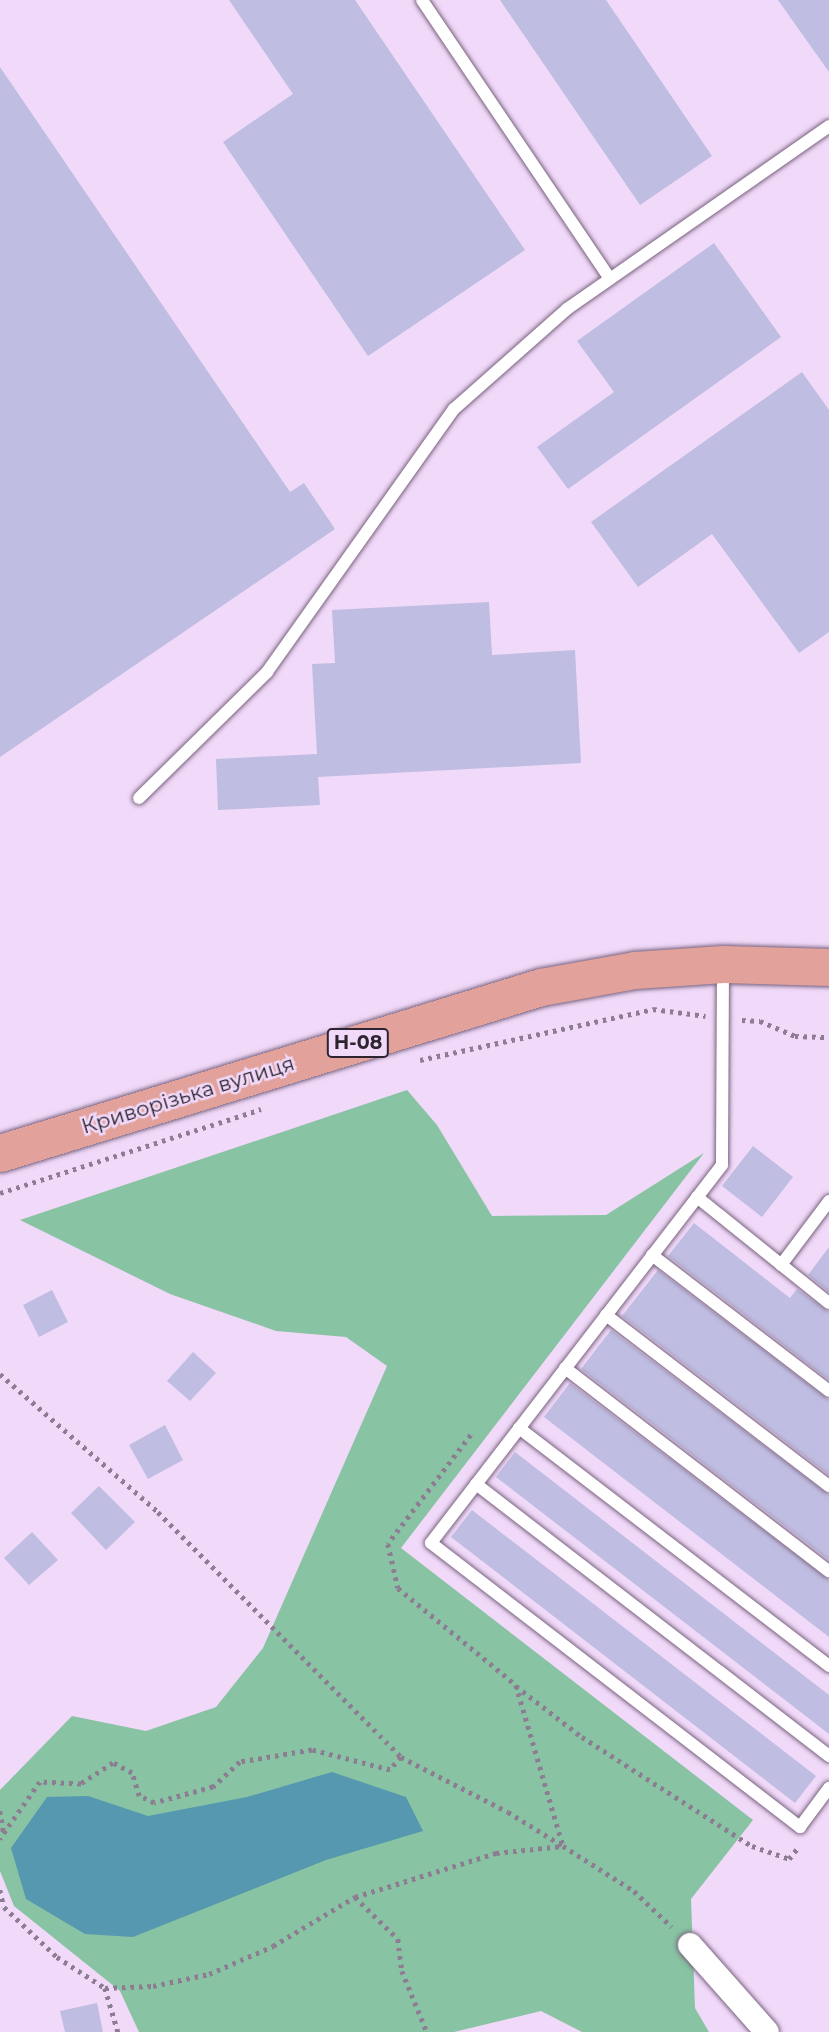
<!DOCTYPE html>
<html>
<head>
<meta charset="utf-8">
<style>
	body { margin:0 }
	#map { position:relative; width:829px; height:2032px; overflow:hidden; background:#f1d9f9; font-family:Montserrat,sans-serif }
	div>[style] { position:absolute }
	.forest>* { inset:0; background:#88c3a3 }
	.water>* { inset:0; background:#5598b0 }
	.building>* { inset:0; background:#bfbde1 }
	.path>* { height:4.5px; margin-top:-2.25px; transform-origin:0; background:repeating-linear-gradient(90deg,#8d7d93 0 3.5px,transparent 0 8.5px) }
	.roads { filter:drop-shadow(0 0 2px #78637f) drop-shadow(0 0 2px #78637f) }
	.service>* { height:12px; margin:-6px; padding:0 6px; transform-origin:6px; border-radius:6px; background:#fff }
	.minor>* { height:24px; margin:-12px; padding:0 12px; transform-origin:12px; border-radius:12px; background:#fff }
	.primary>* { height:37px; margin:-18.5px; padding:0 18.5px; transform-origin:18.5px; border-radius:18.5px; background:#e2a29b }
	span { translate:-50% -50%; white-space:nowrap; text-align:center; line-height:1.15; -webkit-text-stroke:5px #f1d9f9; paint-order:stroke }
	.shield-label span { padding:2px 5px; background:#f1d9f9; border:2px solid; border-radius:5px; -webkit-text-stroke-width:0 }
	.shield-label { font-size:19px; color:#2d2430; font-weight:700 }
	.street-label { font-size:21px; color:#2d2430 }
</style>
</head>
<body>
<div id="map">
	<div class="forest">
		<div style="clip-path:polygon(407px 1090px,437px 1125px,492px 1216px,606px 1215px,704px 1153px,401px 1548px,753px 1820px,691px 1899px,695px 2008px,709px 2032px,582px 2032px,541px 2011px,454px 2032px,139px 2032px,120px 1991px,14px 1906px,0 1871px,0 1790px,72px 1716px,146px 1731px,216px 1707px,263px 1648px,387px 1366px,346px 1337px,276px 1331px,170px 1294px,20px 1220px)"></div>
	</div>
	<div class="water">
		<div style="clip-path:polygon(332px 1772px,406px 1797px,423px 1831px,326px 1860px,133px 1937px,85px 1934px,26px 1899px,11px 1848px,47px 1797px,88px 1796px,148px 1816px,247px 1797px)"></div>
	</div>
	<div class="building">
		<div style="clip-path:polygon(229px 0,355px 0,525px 250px,368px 356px,223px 142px,293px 94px)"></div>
		<div style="clip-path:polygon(500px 0,606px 0,712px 156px,640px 205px)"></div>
		<div style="clip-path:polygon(778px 0,829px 0,829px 72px)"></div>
		<div style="clip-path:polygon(0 67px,290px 492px,304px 483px,335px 529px,0 757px)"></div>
		<div style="clip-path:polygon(714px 243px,781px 337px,568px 489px,537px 447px,614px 392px,577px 341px)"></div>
		<div style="clip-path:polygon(802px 372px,829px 410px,829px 632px,799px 653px,712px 534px,638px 587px,591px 522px)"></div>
		<div style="clip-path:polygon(489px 602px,492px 655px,575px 650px,581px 763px,318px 777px,320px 805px,218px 810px,216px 759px,317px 754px,312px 664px,335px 663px,332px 610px)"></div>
		<div style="clip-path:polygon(753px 1146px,793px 1177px,762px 1217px,722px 1186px)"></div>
		<div style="clip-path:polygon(694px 1223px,790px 1298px,797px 1289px,829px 1312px,829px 1380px,668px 1256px)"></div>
		<div style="clip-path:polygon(829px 1247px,829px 1292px,808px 1275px)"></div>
		<div style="clip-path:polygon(658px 1270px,829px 1400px,829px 1475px,622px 1316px)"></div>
		<div style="clip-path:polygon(52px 1290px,68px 1322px,39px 1337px,23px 1305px)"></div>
		<div style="clip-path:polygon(611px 1330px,829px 1495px,829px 1560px,581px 1369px)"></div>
		<div style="clip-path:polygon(193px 1352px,216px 1373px,190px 1401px,167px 1381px)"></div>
		<div style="clip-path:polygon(570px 1383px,829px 1580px,829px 1637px,544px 1417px)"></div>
		<div style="clip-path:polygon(165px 1425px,183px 1460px,148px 1479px,129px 1445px)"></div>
		<div style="clip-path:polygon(515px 1452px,829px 1695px,829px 1734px,496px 1477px)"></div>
		<div style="clip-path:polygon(99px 1486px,135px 1522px,106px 1550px,71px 1513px)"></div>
		<div style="clip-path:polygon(472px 1510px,816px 1776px,795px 1803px,451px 1537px)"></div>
		<div style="clip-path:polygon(32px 1532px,58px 1560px,29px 1585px,4px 1558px)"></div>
		<div style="clip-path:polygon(97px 2003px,103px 2032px,65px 2032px,60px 2011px)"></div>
	</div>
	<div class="path">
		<div style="left:742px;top:1020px;width:18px;rotate:3deg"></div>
		<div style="left:760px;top:1021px;width:38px;rotate:23deg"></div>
		<div style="left:795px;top:1036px;width:34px;rotate:2deg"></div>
		<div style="left:420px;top:1060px;width:239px;rotate:-12.3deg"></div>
		<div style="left:653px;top:1009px;width:53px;rotate:7.5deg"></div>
		<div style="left:0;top:1193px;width:274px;rotate:-17.8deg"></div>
		<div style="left:0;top:1374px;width:210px;rotate:41.1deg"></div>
		<div style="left:158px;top:1512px;width:345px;rotate:45.2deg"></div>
		<div style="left:401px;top:1757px;width:17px;rotate:130deg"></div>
		<div style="left:390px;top:1770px;width:81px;rotate:-165.6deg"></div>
		<div style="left:312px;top:1750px;width:73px;rotate:170.5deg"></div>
		<div style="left:240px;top:1762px;width:37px;rotate:137deg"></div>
		<div style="left:213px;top:1787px;width:61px;rotate:164.8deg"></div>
		<div style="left:154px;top:1803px;width:17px;rotate:-155deg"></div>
		<div style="left:139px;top:1796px;width:24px;rotate:-107deg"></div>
		<div style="left:132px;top:1773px;width:21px;rotate:-152deg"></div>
		<div style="left:113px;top:1763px;width:38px;rotate:147deg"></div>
		<div style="left:81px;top:1784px;width:41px;rotate:-177.2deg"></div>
		<div style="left:40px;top:1782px;width:70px;rotate:125.1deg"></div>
		<div style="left:471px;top:1435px;width:137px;rotate:127.3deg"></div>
		<div style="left:388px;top:1544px;width:45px;rotate:77.2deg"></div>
		<div style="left:398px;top:1588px;width:153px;rotate:39.4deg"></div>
		<div style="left:516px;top:1685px;width:168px;rotate:73.7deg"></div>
		<div style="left:516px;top:1686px;width:83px;rotate:37.7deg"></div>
		<div style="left:582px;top:1737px;width:202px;rotate:32.7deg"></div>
		<div style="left:752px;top:1846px;width:39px;rotate:19deg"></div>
		<div style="left:789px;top:1859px;width:16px;rotate:-52deg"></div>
		<div style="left:401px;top:1757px;width:120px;rotate:27.2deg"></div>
		<div style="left:508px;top:1812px;width:65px;rotate:31.7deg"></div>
		<div style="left:563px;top:1846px;width:84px;rotate:32.4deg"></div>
		<div style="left:634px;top:1891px;width:52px;rotate:43.5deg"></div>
		<div style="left:0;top:1811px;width:23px;rotate:80deg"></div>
		<div style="left:0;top:1890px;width:17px;rotate:77deg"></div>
		<div style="left:4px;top:1907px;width:73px;rotate:43.3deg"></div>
		<div style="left:57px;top:1957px;width:57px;rotate:32.9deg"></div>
		<div style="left:105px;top:1988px;width:46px;rotate:73.5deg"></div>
		<div style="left:355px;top:1897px;width:60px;rotate:44.3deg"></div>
		<div style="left:398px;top:1939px;width:32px;rotate:83deg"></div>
		<div style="left:402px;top:1971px;width:66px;rotate:67.7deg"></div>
		<div style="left:105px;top:1988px;width:48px;rotate:-2.4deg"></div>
		<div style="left:153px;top:1986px;width:57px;rotate:-12.1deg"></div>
		<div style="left:209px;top:1974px;width:70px;rotate:-23.6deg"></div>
		<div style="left:273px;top:1946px;width:96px;rotate:-30.9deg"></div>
		<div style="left:355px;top:1897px;width:148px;rotate:-17.3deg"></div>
		<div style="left:496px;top:1853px;width:67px;rotate:-6deg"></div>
	</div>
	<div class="roads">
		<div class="service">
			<div style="left:422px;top:0;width:336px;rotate:56deg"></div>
			<div style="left:139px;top:798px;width:180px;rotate:-44.5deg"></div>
			<div style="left:267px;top:672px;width:323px;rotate:-54.6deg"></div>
			<div style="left:454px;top:409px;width:151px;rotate:-41.5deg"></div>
			<div style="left:567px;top:309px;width:320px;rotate:-34.9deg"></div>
			<div style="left:723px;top:968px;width:197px;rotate:90.3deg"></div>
			<div style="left:722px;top:1165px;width:477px;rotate:127.6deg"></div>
			<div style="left:431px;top:1543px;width:466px;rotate:37.6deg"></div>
			<div style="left:800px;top:1827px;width:49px;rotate:-53.4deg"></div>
			<div style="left:697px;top:1197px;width:169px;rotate:38.8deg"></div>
			<div style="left:652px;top:1255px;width:223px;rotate:37.5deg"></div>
			<div style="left:781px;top:1265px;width:80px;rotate:-53.1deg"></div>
			<div style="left:606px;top:1315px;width:281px;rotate:37.5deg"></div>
			<div style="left:565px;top:1368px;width:333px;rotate:37.6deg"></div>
			<div style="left:519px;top:1428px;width:391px;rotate:37.5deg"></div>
			<div style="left:476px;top:1484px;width:446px;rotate:37.6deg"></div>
		</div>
		<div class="minor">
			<div style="left:690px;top:1945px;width:116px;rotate:48.5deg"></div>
		</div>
		<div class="primary">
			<div style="left:0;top:1153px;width:566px;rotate:-17.06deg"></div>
			<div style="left:541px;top:987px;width:96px;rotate:-10.3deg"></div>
			<div style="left:635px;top:970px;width:88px;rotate:-3.9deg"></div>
			<div style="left:723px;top:964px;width:106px;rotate:1.6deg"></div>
		</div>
	</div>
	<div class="shield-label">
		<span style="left:358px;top:1043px">Н-08</span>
	</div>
	<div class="street-label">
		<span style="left:188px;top:1095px;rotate:-17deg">Криворізька вулиця</span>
	</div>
</div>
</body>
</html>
